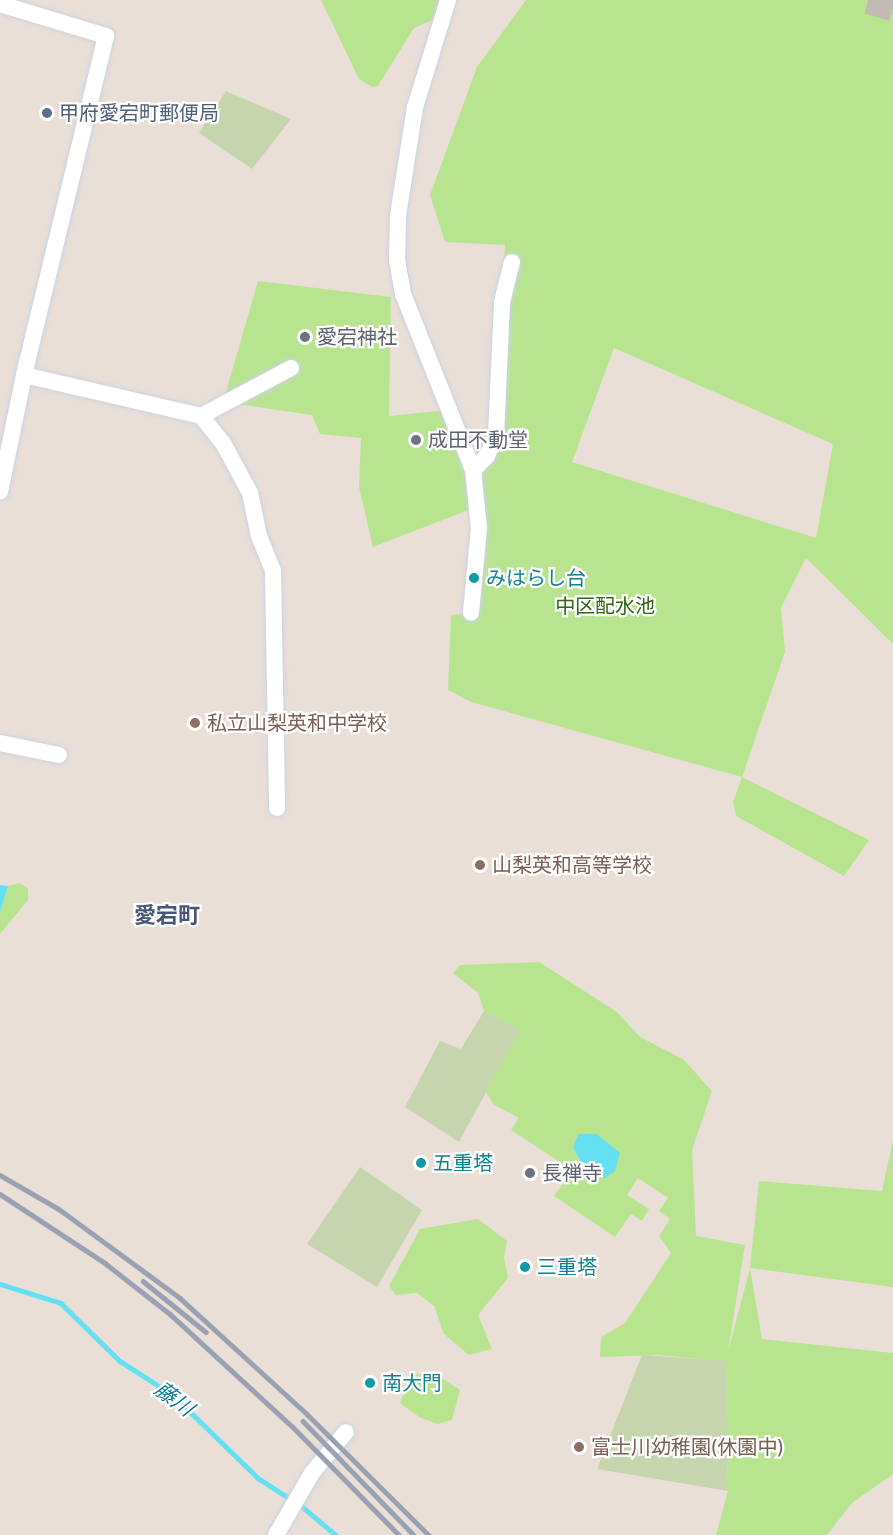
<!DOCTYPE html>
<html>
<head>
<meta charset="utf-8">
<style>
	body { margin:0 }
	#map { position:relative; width:893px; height:1535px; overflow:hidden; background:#eadfd7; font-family:Cabin,"Noto Sans JP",sans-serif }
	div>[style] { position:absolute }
	.green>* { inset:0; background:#b8e490 }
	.cemetery>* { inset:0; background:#c6d5ad }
	.water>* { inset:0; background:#64e0f2 }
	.stream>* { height:4.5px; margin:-2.25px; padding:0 2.25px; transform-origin:2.25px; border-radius:2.25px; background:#64e0f2 }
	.primary-tunnel>* { height:27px; margin-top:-13.5px; transform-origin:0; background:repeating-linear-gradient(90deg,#c3bab4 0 27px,transparent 0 41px) }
	.roads { filter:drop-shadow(0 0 2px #ccd3e1) drop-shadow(0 0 2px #ccd3e1) }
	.minor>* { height:16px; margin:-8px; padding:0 8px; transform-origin:8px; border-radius:8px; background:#fff }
	.rail>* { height:4.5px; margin:-2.25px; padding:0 2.25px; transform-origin:2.25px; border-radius:2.25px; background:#9aa1b2 }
	.dots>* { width:16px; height:16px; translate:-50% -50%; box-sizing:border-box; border:3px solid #fff; border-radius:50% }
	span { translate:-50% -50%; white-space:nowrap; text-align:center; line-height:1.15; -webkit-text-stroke:4.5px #fff; paint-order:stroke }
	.service-label { font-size:20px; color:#4e5e75 }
	.left { translate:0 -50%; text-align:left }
	.worship-label { font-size:20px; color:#5b616d }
	.culture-label { font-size:20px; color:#0d838f }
	.park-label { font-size:20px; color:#316416 }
	.education-label { font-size:20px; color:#785e54 }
	.water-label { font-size:21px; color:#087b99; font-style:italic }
	.quarter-label { font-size:22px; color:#465678; font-weight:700 }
</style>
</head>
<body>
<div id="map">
	<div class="green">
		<div style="clip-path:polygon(321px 0,448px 0,442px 16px,414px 28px,378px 86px,372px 87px,359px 79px)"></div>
		<div style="clip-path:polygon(evenodd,526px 0,893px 0,893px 644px,806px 558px,781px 608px,785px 652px,742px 777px,869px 840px,844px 876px,736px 816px,733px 802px,742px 777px,471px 702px,448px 690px,451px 615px,471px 613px,476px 507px,373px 547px,359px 487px,361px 438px,320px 434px,312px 415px,223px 402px,258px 281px,391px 297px,389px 416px,447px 410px,473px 470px,496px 434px,505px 245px,445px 242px,430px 195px,477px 67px,526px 0,614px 348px,833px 444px,816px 538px,572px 462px,614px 348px)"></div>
		<div style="clip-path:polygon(19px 883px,28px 888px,28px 900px,0 934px,0 912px,8px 886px)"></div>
		<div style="clip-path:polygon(539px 962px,617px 1012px,640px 1037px,683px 1059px,712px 1091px,692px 1150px,696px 1236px,745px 1245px,728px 1352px,750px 1268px,759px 1181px,882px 1191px,893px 1140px,893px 1287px,750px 1268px,762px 1339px,893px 1353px,893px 1474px,852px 1503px,827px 1535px,716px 1535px,728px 1491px,726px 1362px,658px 1355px,600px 1357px,601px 1337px,625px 1323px,671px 1253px,659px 1236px,670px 1219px,659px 1211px,668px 1198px,638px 1178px,627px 1195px,649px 1209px,642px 1221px,631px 1214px,615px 1237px,554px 1196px,572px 1170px,511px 1130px,519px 1118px,493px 1104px,486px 1092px,519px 1030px,484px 1011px,478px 993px,453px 973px,460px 965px)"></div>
		<div style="clip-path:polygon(478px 1219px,507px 1241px,504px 1258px,508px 1278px,478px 1315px,492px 1349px,469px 1355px,444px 1334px,434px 1306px,417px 1293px,396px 1295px,389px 1286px,420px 1229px)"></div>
		<div style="clip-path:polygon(417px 1374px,445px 1380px,460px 1390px,452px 1420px,438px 1424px,419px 1417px,400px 1403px,409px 1382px)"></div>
	</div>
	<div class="cemetery">
		<div style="clip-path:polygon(226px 91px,291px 119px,252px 169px,199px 133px)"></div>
		<div style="clip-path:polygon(484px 1011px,520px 1030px,459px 1142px,405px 1107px,440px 1041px,461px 1049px)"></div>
		<div style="clip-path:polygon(360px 1167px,422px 1210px,377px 1287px,307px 1244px)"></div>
		<div style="clip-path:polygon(642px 1355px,726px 1361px,728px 1491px,597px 1469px)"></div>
	</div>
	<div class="water">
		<div style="clip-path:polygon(0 885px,8px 886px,0 912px)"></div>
		<div style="clip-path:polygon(579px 1134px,597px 1134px,620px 1153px,615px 1171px,605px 1178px,593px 1175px,582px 1164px,573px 1147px)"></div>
	</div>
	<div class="stream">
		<div style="left:0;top:1284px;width:64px;rotate:17.3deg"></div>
		<div style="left:61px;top:1303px;width:83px;rotate:44.5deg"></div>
		<div style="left:120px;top:1361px;width:63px;rotate:32.7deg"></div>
		<div style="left:173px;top:1395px;width:119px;rotate:44.3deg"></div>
		<div style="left:258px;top:1478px;width:40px;rotate:32.9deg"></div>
		<div style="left:299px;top:1504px;width:48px;rotate:40deg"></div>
	</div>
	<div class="primary-tunnel">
		<div style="left:868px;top:0;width:26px;rotate:16deg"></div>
	</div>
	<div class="roads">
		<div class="minor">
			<div style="left:448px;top:0;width:112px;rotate:107.1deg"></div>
			<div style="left:415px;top:107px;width:110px;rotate:98.9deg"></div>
			<div style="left:398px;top:216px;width:44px;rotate:91.3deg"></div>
			<div style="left:397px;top:260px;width:35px;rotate:80deg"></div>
			<div style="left:403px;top:294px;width:189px;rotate:68.3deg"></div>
			<div style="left:473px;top:470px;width:58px;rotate:84.1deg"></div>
			<div style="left:479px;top:528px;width:85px;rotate:95.4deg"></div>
			<div style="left:0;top:4px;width:111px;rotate:16.8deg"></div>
			<div style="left:106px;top:36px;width:349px;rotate:103.6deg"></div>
			<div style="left:24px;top:375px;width:119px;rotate:101.6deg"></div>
			<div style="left:24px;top:375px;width:182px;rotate:13deg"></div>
			<div style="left:201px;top:416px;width:35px;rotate:51deg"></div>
			<div style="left:223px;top:443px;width:57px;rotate:61.6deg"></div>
			<div style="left:250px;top:493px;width:44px;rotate:78.2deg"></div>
			<div style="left:259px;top:536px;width:38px;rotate:68deg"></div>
			<div style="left:273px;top:571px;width:237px;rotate:89deg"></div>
			<div style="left:201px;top:416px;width:102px;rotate:-28.1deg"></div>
			<div style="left:473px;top:470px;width:20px;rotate:-45deg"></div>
			<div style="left:487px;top:456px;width:23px;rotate:-67deg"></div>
			<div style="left:496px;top:435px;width:133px;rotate:-87.4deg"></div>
			<div style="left:502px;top:302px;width:41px;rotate:-76deg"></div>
			<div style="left:0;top:743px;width:60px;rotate:11.5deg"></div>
			<div style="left:276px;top:1535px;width:72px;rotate:-59.9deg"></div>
			<div style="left:312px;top:1473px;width:53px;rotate:-50.3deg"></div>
		</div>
	</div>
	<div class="rail">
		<div style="left:0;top:1175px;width:68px;rotate:30deg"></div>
		<div style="left:59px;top:1209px;width:150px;rotate:36.3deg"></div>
		<div style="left:180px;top:1298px;width:172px;rotate:42.4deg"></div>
		<div style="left:307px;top:1414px;width:172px;rotate:44.8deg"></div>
		<div style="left:0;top:1194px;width:126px;rotate:33.3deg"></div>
		<div style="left:105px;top:1263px;width:83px;rotate:38.1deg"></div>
		<div style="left:170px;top:1314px;width:167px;rotate:42.6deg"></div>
		<div style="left:293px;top:1427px;width:151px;rotate:45.5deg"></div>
		<div style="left:143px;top:1281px;width:81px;rotate:39deg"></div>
		<div style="left:303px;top:1421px;width:159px;rotate:45.8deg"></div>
	</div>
	<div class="dots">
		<div style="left:47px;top:113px;background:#5c6f8a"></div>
		<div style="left:305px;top:337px;background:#6b7280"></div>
		<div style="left:416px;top:440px;background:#6b7280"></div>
		<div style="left:474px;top:578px;background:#0f9aa8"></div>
		<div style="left:195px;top:723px;background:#8d6e63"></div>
		<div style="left:480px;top:865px;background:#8d6e63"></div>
		<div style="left:421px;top:1163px;background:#0f9aa8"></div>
		<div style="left:530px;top:1173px;background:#6b7280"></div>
		<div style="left:525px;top:1267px;background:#0f9aa8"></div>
		<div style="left:370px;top:1383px;background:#0f9aa8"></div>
		<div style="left:579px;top:1447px;background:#8d6e63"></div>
	</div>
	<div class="service-label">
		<span class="left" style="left:59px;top:113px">甲府愛宕町郵便局</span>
	</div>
	<div class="worship-label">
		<span class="left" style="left:317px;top:337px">愛宕神社</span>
		<span class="left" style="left:428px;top:440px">成田不動堂</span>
		<span class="left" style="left:542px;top:1173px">長禅寺</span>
	</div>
	<div class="culture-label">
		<span class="left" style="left:486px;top:578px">みはらし台</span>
		<span class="left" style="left:433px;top:1163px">五重塔</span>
		<span class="left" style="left:537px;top:1267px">三重塔</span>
		<span class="left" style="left:382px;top:1383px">南大門</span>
	</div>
	<div class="park-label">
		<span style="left:605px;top:606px">中区配水池</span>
	</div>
	<div class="education-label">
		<span class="left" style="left:207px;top:723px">私立山梨英和中学校</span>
		<span class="left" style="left:492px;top:865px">山梨英和高等学校</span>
		<span class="left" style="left:591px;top:1447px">富士川幼稚園(休園中)</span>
	</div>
	<div class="water-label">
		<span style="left:174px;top:1399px;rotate:37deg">藤川</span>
	</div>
	<div class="quarter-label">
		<span style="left:167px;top:916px">愛宕町</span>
	</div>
</div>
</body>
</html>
